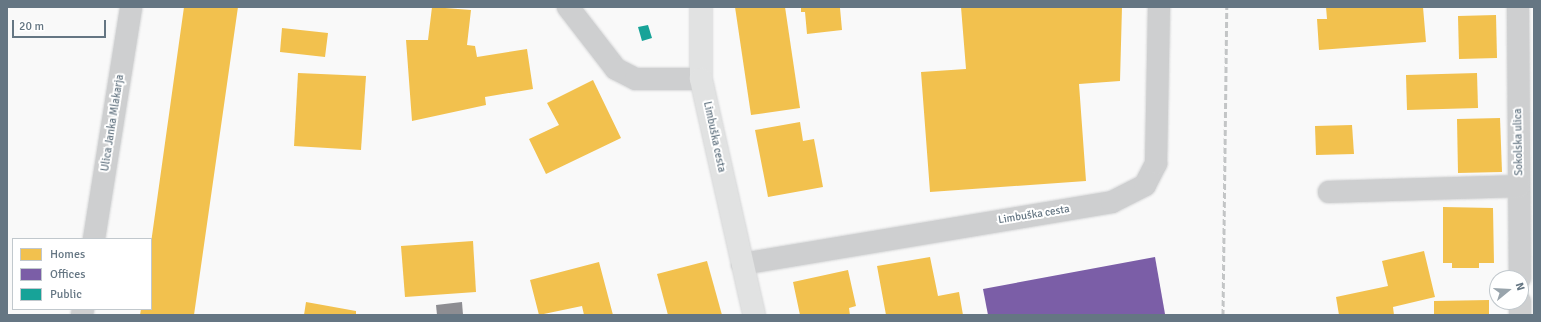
<!DOCTYPE html>
<html>
<head>
<meta charset="utf-8">
<style>
	body { margin:0 }
	#map { position:relative; width:1541px; height:322px; overflow:hidden; background:#f9f9f9; font-family:Signika,sans-serif }
	div>[style] { position:absolute }
	.homes>* { inset:0; background:#f2c14e }
	.offices>* { inset:0; background:#7b5ea7 }
	.public>* { inset:0; background:#17a398 }
	.industry>* { inset:0; background:#8d8d92 }
	.roads { filter:drop-shadow(0 0 1px #d5d6d7) drop-shadow(0 0 1px #d5d6d7) }
	.street>* { height:22px; margin:-11px; padding:0 11px; transform-origin:11px; border-radius:11px; background:#cecfd0 }
	.secondary>* { height:22px; margin:-11px; padding:0 11px; transform-origin:11px; border-radius:11px; background:#e1e2e2 }
	.rail>* { height:3px; margin-top:-1.5px; transform-origin:0; background:repeating-linear-gradient(90deg,#c3c5c6 0 6px,transparent 0 9px) }
	span { translate:-50% -50%; white-space:nowrap; text-align:center; line-height:1.15; -webkit-text-stroke:4px #fff; paint-order:stroke }
	.street-label { font-size:11px; color:#657683 }
	.frame { position:absolute; inset:0; border:8px solid #657683; pointer-events:none }
	.legend { position:absolute; left:12px; top:238px; width:140px; height:72px; box-sizing:border-box; background:#fff; border:1px solid #c1c8cd; margin:0; padding:5px 7px; list-style:none; font-size:12px; color:#657683 }
	.legend li { display:flex; align-items:center; gap:8px; height:20px }
	.legend b { width:20px; border:1px solid #c1c8cd }
	.north { position:absolute; left:1489px; top:270px; width:40px; height:40px; box-sizing:border-box; background:#fff; border:1px solid #c1c8cd; border-radius:50%; rotate:72deg; font-size:11px; font-weight:700; line-height:16px; text-align:center; color:#657683 }
	.north::after { content:''; display:block; margin:auto; width:14px; height:18px; background:#99a4ac; clip-path:polygon(50% 0,100% 100%,50% 72%,0 100%) }
	.scale { position:absolute; left:12px; top:20px; width:94px; height:18px; box-sizing:border-box; border:2px solid #657683; border-top:0; padding-left:5px; font-size:12px; line-height:14px; white-space:nowrap; color:#657683; -webkit-text-stroke:3px #fff; paint-order:stroke }
</style>
</head>
<body>
<div id="map">
	<div class="homes">
		<div style="clip-path:polygon(184px 7px,238px 7px,194px 315px,140px 315px,141px 309px,151px 309px,151px 243px)"></div>
		<div style="clip-path:polygon(432px 7px,471px 10px,467px 45px,475px 46px,477px 57px,527px 49px,533px 89px,485px 97px,486px 105px,412px 121px,406px 40px,428px 40px)"></div>
		<div style="clip-path:polygon(735px 7px,785px 7px,800px 108px,751px 115px)"></div>
		<div style="clip-path:polygon(801px 7px,843px 7px,840px 8px,842px 30px,807px 34px,805px 12px,801px 12px)"></div>
		<div style="clip-path:polygon(961px 7px,1122px 7px,1120px 81px,1079px 84px,1086px 181px,930px 192px,921px 72px,966px 69px)"></div>
		<div style="clip-path:polygon(1326px 7px,1423px 7px,1426px 42px,1319px 50px,1317px 19px,1327px 19px)"></div>
		<div style="clip-path:polygon(1496px 15px,1497px 58px,1459px 59px,1458px 16px)"></div>
		<div style="clip-path:polygon(282px 28px,328px 33px,325px 57px,280px 52px)"></div>
		<div style="clip-path:polygon(298px 73px,366px 76px,361px 150px,294px 146px)"></div>
		<div style="clip-path:polygon(1477px 73px,1478px 108px,1407px 110px,1406px 75px)"></div>
		<div style="clip-path:polygon(593px 80px,621px 138px,546px 174px,529px 139px,559px 125px,547px 103px)"></div>
		<div style="clip-path:polygon(1500px 118px,1502px 172px,1458px 173px,1457px 119px)"></div>
		<div style="clip-path:polygon(800px 122px,803px 141px,814px 139px,823px 187px,768px 197px,755px 130px)"></div>
		<div style="clip-path:polygon(1352px 125px,1354px 154px,1316px 155px,1315px 126px)"></div>
		<div style="clip-path:polygon(1443px 207px,1493px 208px,1494px 263px,1479px 263px,1479px 268px,1452px 268px,1452px 263px,1443px 263px)"></div>
		<div style="clip-path:polygon(473px 241px,476px 292px,405px 297px,401px 246px)"></div>
		<div style="clip-path:polygon(1424px 251px,1435px 297px,1393px 307px,1394px 315px,1339px 315px,1336px 297px,1388px 286px,1382px 261px)"></div>
		<div style="clip-path:polygon(930px 257px,938px 296px,959px 292px,963px 315px,886px 315px,877px 266px)"></div>
		<div style="clip-path:polygon(707px 261px,722px 315px,668px 315px,657px 274px)"></div>
		<div style="clip-path:polygon(599px 262px,613px 315px,584px 315px,582px 306px,539px 315px,530px 280px)"></div>
		<div style="clip-path:polygon(848px 270px,856px 306px,849px 308px,850px 315px,800px 315px,793px 282px)"></div>
		<div style="clip-path:polygon(1489px 300px,1489px 315px,1434px 315px,1434px 301px)"></div>
		<div style="clip-path:polygon(306px 302px,356px 311px,356px 315px,304px 315px)"></div>
	</div>
	<div class="offices">
		<div style="clip-path:polygon(1155px 257px,1165px 314px,988px 315px,983px 289px)"></div>
	</div>
	<div class="public">
		<div style="clip-path:polygon(648px 25px,652px 38px,642px 41px,638px 27px)"></div>
	</div>
	<div class="industry">
		<div style="clip-path:polygon(462px 302px,463px 315px,437px 315px,436px 305px)"></div>
	</div>
	<div class="roads">
		<div class="street">
			<div style="left:568px;top:7px;width:78px;rotate:52.3deg"></div>
			<div style="left:616px;top:69px;width:22px;rotate:27deg"></div>
			<div style="left:636px;top:79px;width:65px"></div>
			<div style="left:1518px;top:7px;width:271px;rotate:89.6deg"></div>
			<div style="left:1329px;top:192px;width:190px;rotate:-1.8deg"></div>
			<div style="left:94px;top:239px;width:235px;rotate:-80.9deg"></div>
			<div style="left:742px;top:264px;width:375px;rotate:-9.5deg"></div>
			<div style="left:1112px;top:202px;width:37px;rotate:-27deg"></div>
			<div style="left:1145px;top:185px;width:25px;rotate:-63deg"></div>
			<div style="left:1156px;top:163px;width:156px;rotate:-88.9deg"></div>
			<div style="left:1520px;top:302px;width:13px;rotate:90deg"></div>
			<div style="left:82px;top:315px;width:6px;rotate:-81deg"></div>
		</div>
		<div class="secondary">
			<div style="left:701px;top:7px;width:72px;rotate:90deg"></div>
			<div style="left:701px;top:79px;width:242px;rotate:77.3deg"></div>
		</div>
	</div>
	<div class="rail">
		<div style="left:1223px;top:315px;width:308px;rotate:-89.3deg"></div>
	</div>
	<div class="street-label">
		<span style="left:113px;top:123px;rotate:-81deg">Ulica Janka Mlakarja</span>
		<span style="left:714px;top:137px;rotate:78deg">Limbuška cesta</span>
		<span style="left:1519px;top:142px;rotate:-91deg">Sokolska ulica</span>
		<span style="left:1034px;top:215px;rotate:-9deg">Limbuška cesta</span>
	</div>
	<div class="frame"></div>
	<ul class="legend">
	<li><b style="height:11px;background:#f2c14e"></b>Homes</li>
	<li><b style="height:11px;background:#7b5ea7"></b>Offices</li>
	<li><b style="height:11px;background:#17a398"></b>Public</li>
	</ul>
	<div class="north">N</div>
	<div class="scale">20 m</div>
</div>
</body>
</html>
